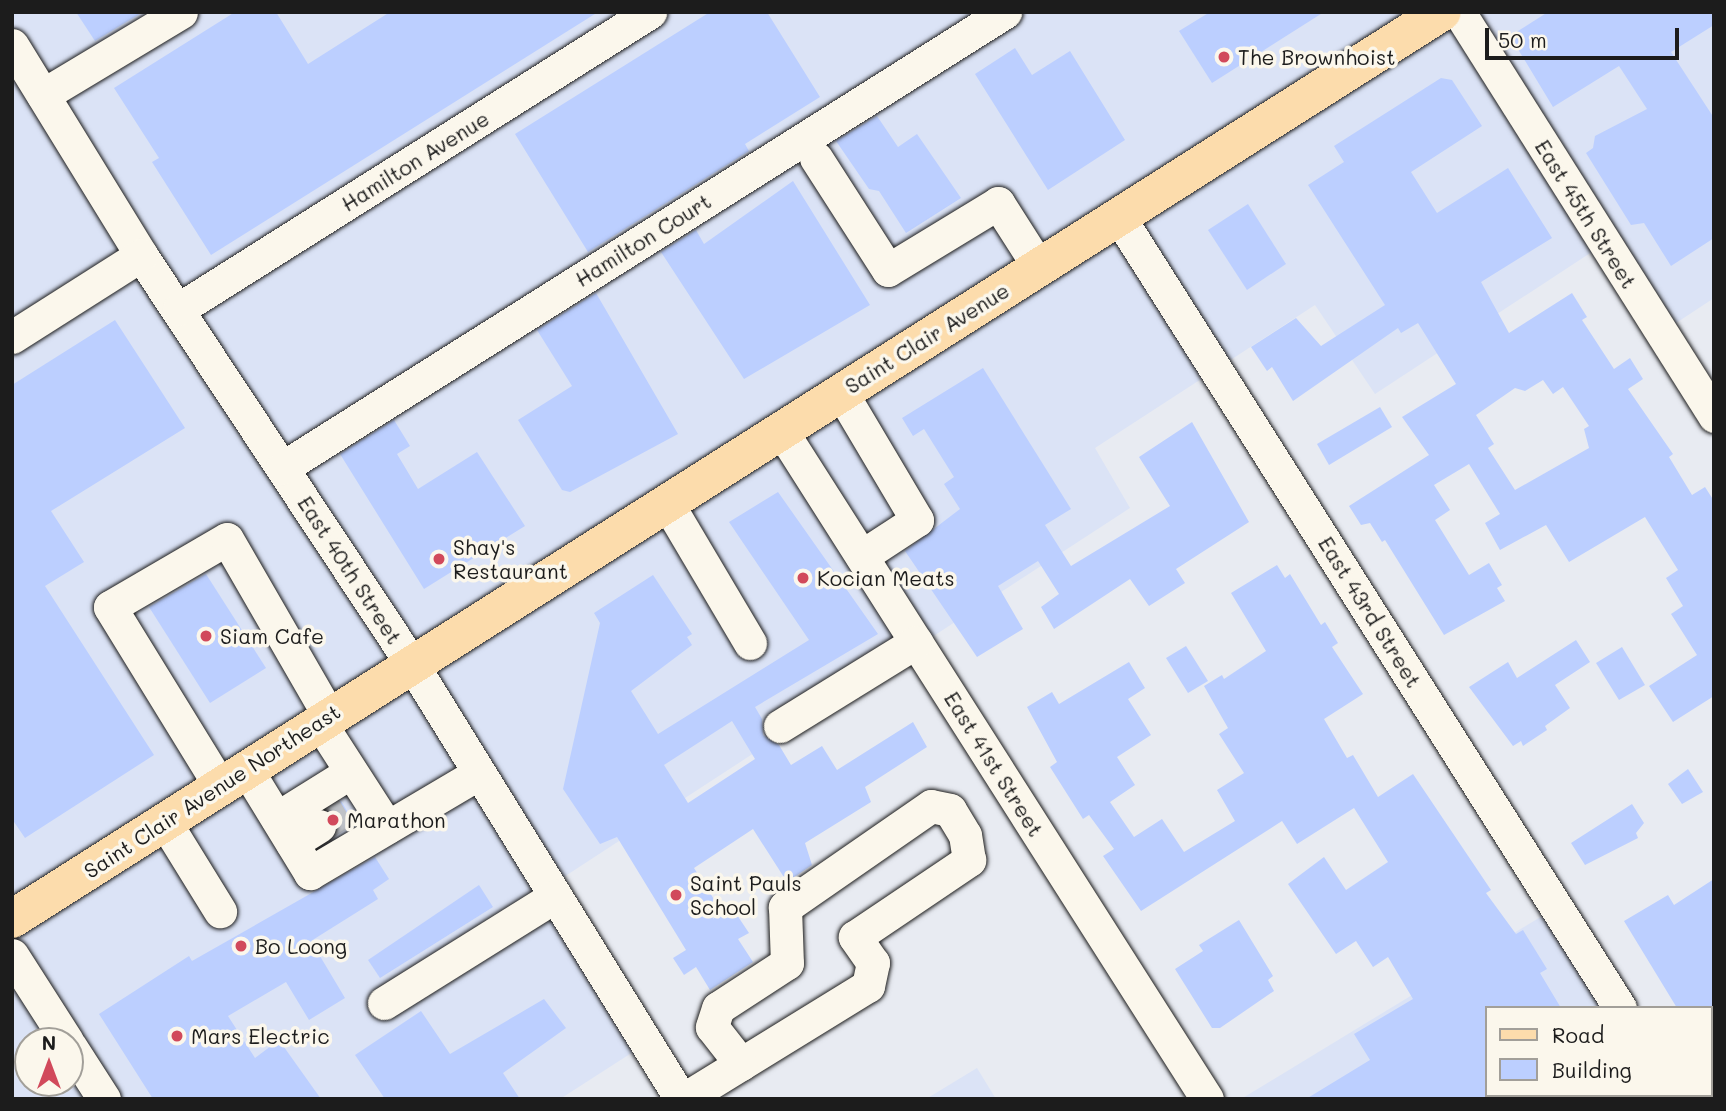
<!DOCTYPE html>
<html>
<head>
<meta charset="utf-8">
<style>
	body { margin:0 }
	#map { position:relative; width:1726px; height:1111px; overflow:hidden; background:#e8ebf2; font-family:Mali,sans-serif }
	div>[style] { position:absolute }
	.built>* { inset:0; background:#dbe3f6 }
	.building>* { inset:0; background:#bccfff }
	.minor-tunnel>* { height:33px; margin-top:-16.5px; transform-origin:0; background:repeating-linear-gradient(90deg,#bfc2c7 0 33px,transparent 0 50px) }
	.roads { filter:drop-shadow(0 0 2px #1c1c1c) drop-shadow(0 0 2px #1c1c1c) }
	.minor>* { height:33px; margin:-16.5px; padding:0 16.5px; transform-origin:16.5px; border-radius:16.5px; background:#fbf7ec }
	.major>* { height:38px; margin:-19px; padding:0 19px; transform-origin:19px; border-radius:19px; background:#fcdcac }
	.dots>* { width:19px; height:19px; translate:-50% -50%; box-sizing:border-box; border:4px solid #fbf7ec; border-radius:50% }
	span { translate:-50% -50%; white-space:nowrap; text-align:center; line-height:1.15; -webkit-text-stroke:7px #fbf7ec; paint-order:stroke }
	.poi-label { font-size:21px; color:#1c1c1c }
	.left { translate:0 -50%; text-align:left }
	.street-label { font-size:21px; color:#1c1c1c }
	.frame { position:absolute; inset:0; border:14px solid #1c1c1c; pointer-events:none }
	.legend { position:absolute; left:1485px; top:1006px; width:228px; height:91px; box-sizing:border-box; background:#fbf7ec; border:2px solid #a29f99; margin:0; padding:9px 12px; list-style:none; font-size:21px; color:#1c1c1c }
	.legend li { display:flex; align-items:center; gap:14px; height:35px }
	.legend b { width:35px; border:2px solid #a29f99 }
	.north { position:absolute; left:14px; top:1027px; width:70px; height:70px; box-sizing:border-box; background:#fbf7ec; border:2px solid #a29f99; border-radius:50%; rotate:0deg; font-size:19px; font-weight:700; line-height:28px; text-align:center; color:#1c1c1c }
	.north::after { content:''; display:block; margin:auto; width:24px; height:32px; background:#d1495b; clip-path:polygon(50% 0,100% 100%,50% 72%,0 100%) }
	.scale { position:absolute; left:1485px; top:28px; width:194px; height:32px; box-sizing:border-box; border:4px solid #1c1c1c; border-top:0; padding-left:9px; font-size:21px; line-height:24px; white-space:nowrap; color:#1c1c1c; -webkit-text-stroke:5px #fbf7ec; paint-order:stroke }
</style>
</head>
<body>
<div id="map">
	<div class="built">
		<div style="clip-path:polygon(evenodd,12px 12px,1714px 12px,1714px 298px,1661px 333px,1604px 244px,1375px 394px,1315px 305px,1095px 448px,1130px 508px,550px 886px,647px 1043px,560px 1099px,12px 1099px,12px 12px,28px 1041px,70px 1041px,70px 1083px,28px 1083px,28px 1041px)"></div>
		<div style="clip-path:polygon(1557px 907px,1620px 1008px,1486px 1008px,1486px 1095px,1678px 1099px,1241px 1099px)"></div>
		<div style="clip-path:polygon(977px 1068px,996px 1099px,926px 1099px)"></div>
	</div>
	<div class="building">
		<div style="clip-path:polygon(76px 12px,143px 12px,95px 41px)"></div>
		<div style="clip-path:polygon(235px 12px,276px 12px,308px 64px,390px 12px,598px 12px,211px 255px,152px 162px,159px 158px,114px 88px)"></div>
		<div style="clip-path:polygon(710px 12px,767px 12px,820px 97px,745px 144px,749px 151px,588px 252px,515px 134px)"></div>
		<div style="clip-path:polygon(1210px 12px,1324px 12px,1212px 83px,1179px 31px)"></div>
		<div style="clip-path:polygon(1548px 12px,1714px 12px,1714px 25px,1671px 52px,1714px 118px,1714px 238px,1671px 266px,1644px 223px,1631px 225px,1586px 153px,1593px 148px,1595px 136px,1647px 109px,1619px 66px,1553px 107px,1510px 36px)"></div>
		<div style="clip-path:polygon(1015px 48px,1032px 75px,1070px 51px,1125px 140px,1048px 190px,975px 74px)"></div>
		<div style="clip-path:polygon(evenodd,1441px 78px,1452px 80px,1482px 126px,1411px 172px,1437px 213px,1508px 168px,1552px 238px,1481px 282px,1509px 333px,1572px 293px,1587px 317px,1582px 320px,1614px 369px,1630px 358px,1643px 379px,1628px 389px,1673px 454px,1669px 457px,1692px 495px,1705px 487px,1714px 501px,1714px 696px,1673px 722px,1649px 686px,1697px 655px,1671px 614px,1683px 606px,1666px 578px,1678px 570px,1645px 517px,1569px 562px,1546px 525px,1500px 550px,1485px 523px,1500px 514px,1469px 464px,1434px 485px,1450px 510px,1435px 520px,1469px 575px,1489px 563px,1502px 585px,1497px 588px,1505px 601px,1444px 635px,1385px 540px,1382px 542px,1370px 523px,1361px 525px,1349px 506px,1429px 455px,1402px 417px,1456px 384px,1418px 323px,1401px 333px,1398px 328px,1293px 401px,1272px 367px,1267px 371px,1251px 347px,1296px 318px,1321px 346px,1385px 305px,1308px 185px,1344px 162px,1334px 146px,1441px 78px,1543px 380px,1553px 394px,1563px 387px,1589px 426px,1584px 429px,1589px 448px,1515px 490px,1488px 448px,1494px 444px,1476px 415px,1515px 388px,1525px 391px,1543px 380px)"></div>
		<div style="clip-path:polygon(877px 116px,898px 147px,917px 134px,961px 198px,906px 233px,879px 191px,869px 189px,836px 141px)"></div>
		<div style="clip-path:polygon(793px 181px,870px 305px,744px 379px,661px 252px,696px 230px,704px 244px)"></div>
		<div style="clip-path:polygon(1248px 204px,1286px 264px,1247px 290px,1208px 230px)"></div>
		<div style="clip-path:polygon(596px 293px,678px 434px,570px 492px,562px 490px,518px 420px,572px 386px,537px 330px)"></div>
		<div style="clip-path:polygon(115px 320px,185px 428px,51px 511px,84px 562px,45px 586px,154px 755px,25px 838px,12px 819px,12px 385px)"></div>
		<div style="clip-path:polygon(983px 368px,1071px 509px,1045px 525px,1071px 566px,1170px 506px,1139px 457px,1192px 422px,1249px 522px,1176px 569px,1185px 583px,1149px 606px,1130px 579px,1054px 629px,1041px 607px,1059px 594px,1038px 561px,998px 586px,1023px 629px,977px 657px,905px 551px,960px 509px,944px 484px,954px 477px,924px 429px,913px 436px,902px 418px)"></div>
		<div style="clip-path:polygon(1380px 407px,1392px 427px,1329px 465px,1317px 444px)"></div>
		<div style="clip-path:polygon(394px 420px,410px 446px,397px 454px,418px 489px,477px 452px,525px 526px,424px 589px,340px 454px)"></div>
		<div style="clip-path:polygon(evenodd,778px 492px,878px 634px,755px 707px,762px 719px,763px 735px,779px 745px,791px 765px,822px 746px,837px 770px,913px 722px,927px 747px,865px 787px,871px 802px,805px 843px,812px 865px,787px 882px,753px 829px,694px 868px,726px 918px,735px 912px,749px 933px,738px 939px,753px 962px,710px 990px,696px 967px,684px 975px,673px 958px,686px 950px,617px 837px,600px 844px,563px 789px,600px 623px,594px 613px,653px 575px,692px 634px,687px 637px,692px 645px,631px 691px,658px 734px,809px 640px,729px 522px,778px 492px,732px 721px,755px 759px,688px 803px,664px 765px,732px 721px)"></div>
		<div style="clip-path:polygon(1277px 565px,1285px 578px,1290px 574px,1321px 625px,1325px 622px,1338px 643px,1332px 647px,1363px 694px,1324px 719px,1347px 758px,1353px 755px,1378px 797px,1413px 774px,1491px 890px,1486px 893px,1516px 934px,1523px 930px,1547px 969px,1540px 973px,1561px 1008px,1486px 1008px,1486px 1099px,1306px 1099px,1370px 1060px,1354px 1034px,1413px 999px,1388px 957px,1373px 967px,1356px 941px,1336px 954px,1288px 884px,1324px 857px,1346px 890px,1388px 862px,1354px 808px,1297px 844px,1282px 821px,1141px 911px,1103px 856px,1114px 849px,1089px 815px,1083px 819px,1050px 767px,1057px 762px,1027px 707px,1052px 692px,1059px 704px,1129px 662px,1145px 688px,1128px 699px,1151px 735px,1117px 757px,1135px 785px,1110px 802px,1134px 837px,1162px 819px,1184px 852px,1235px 821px,1217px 790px,1244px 773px,1219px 734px,1228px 728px,1204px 686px,1222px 675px,1224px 679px,1266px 651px,1231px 593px)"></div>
		<div style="clip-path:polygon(206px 574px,266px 668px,210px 703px,149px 607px)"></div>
		<div style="clip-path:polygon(1576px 640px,1590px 662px,1555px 685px,1570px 708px,1545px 726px,1547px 730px,1523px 746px,1521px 741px,1513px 746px,1469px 687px,1508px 662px,1517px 678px)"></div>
		<div style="clip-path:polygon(1186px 646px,1208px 681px,1188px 693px,1166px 658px)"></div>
		<div style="clip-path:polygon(1622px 647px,1645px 685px,1619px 700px,1596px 663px)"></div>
		<div style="clip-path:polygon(1688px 769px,1703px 792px,1682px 804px,1668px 784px)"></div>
		<div style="clip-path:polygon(341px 801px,355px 824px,336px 835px,338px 825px,328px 809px)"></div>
		<div style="clip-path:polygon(1632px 804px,1644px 823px,1636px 833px,1638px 838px,1585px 865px,1571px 843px)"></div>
		<div style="clip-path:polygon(375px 857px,389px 879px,373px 890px,378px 899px,311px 941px,345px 998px,309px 1020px,286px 982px,228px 1016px,255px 1058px,279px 1040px,321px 1099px,153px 1099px,99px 1014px,189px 956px,192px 961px)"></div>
		<div style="clip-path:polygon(1714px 879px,1714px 1008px,1677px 1008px,1624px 921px,1668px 895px,1674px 905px)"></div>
		<div style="clip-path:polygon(479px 885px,493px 907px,380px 978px,368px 960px)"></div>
		<div style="clip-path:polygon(1239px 920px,1273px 976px,1268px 980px,1274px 991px,1220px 1028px,1212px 1028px,1175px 969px,1203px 951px,1199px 945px)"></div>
		<div style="clip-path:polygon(544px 999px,566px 1028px,503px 1073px,520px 1099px,385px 1099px,355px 1055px,421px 1011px,450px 1054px)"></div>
	</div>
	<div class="minor-tunnel">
		<div style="left:319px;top:826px;width:31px;rotate:-31deg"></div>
	</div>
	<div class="roads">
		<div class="minor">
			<div style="left:1459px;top:12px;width:478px;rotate:57.7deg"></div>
			<div style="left:12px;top:45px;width:246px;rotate:58.4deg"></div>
			<div style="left:141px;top:255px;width:491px;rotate:56.5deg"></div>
			<div style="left:412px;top:664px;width:511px;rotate:58.27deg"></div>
			<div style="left:43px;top:95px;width:161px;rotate:-31deg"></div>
			<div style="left:816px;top:158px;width:133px;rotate:57.3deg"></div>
			<div style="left:888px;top:270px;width:129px;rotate:-31.3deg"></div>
			<div style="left:998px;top:203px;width:76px;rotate:57.4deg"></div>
			<div style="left:1119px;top:217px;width:936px;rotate:57.65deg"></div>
			<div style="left:179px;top:309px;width:557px;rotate:-32.23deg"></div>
			<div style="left:12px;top:337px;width:153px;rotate:-32.4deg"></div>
			<div style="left:841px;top:392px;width:149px;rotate:59.3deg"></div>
			<div style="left:917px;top:520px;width:66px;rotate:146.8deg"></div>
			<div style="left:781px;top:430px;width:793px;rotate:57.51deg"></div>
			<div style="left:282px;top:468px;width:855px;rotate:-32.24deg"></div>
			<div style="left:666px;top:501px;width:165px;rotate:59.4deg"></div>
			<div style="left:320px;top:723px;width:124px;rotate:57.2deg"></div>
			<div style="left:780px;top:726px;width:160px;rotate:-31.7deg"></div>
			<div style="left:247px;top:770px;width:121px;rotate:58.5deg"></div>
			<div style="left:310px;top:873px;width:196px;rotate:-30.6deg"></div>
			<div style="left:220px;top:786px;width:210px;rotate:-121.6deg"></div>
			<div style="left:110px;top:607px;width:135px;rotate:-30.2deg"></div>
			<div style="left:227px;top:539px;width:204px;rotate:60deg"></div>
			<div style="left:277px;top:818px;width:87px;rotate:-31.9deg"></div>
			<div style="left:165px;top:822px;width:105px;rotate:58.3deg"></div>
			<div style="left:292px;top:843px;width:32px;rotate:-32deg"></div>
			<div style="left:12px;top:955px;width:102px;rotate:57.4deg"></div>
			<div style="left:384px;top:1003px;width:202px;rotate:-32deg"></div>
			<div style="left:70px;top:1046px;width:63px;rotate:57.3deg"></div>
			<div style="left:1675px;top:1095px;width:5px;rotate:53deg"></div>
			<div style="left:684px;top:1099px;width:216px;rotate:-31.6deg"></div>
			<div style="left:868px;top:986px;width:24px;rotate:-78deg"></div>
			<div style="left:873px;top:963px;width:32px;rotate:-125deg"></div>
			<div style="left:855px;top:937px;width:138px;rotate:-34deg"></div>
			<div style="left:969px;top:860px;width:25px;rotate:-99deg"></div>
			<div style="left:965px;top:835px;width:29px;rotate:-121deg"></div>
			<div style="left:950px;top:810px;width:19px;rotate:-168deg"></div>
			<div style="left:931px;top:806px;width:178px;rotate:145.3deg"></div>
			<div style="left:785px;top:907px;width:56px;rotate:88deg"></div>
			<div style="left:787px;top:963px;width:82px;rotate:146.9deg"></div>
			<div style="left:718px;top:1008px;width:20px;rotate:108deg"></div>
			<div style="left:712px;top:1027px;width:47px;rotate:51.9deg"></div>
			<div style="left:1585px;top:1099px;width:6px;rotate:-39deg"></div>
		</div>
		<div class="major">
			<div style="left:12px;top:919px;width:1693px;rotate:-32.39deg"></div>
		</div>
	</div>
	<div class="dots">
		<div style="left:1224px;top:57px;background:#d1495b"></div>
		<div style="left:439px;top:559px;background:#d1495b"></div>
		<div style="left:803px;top:578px;background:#d1495b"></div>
		<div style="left:206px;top:636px;background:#d1495b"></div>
		<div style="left:333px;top:820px;background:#d1495b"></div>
		<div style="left:676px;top:895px;background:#d1495b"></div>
		<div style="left:241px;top:946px;background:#d1495b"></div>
		<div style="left:177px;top:1036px;background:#d1495b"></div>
	</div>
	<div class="poi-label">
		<span class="left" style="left:1238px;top:57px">The Brownhoist</span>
		<span class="left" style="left:453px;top:559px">Shay's<br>Restaurant</span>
		<span class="left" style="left:817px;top:578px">Kocian Meats</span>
		<span class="left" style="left:220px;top:636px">Siam Cafe</span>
		<span class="left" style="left:347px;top:820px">Marathon</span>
		<span class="left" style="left:690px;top:895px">Saint Pauls<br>School</span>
		<span class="left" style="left:255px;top:946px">Bo Loong</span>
		<span class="left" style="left:191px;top:1036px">Mars Electric</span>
	</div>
	<div class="street-label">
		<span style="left:415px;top:161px;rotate:-32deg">Hamilton Avenue</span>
		<span style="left:1586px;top:214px;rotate:58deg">East 45th Street</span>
		<span style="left:643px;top:240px;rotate:-32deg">Hamilton Court</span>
		<span style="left:927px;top:338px;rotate:-32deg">Saint Clair Avenue</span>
		<span style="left:350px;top:570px;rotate:57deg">East 40th Street</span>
		<span style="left:1370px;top:612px;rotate:58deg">East 43rd Street</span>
		<span style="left:994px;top:764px;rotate:58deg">East 41st Street</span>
		<span style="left:212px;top:791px;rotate:-33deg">Saint Clair Avenue Northeast</span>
	</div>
	<div class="frame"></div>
	<ul class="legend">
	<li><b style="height:9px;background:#fcdcac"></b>Road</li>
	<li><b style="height:19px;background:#bccfff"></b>Building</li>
	</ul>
	<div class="north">N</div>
	<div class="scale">50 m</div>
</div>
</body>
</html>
